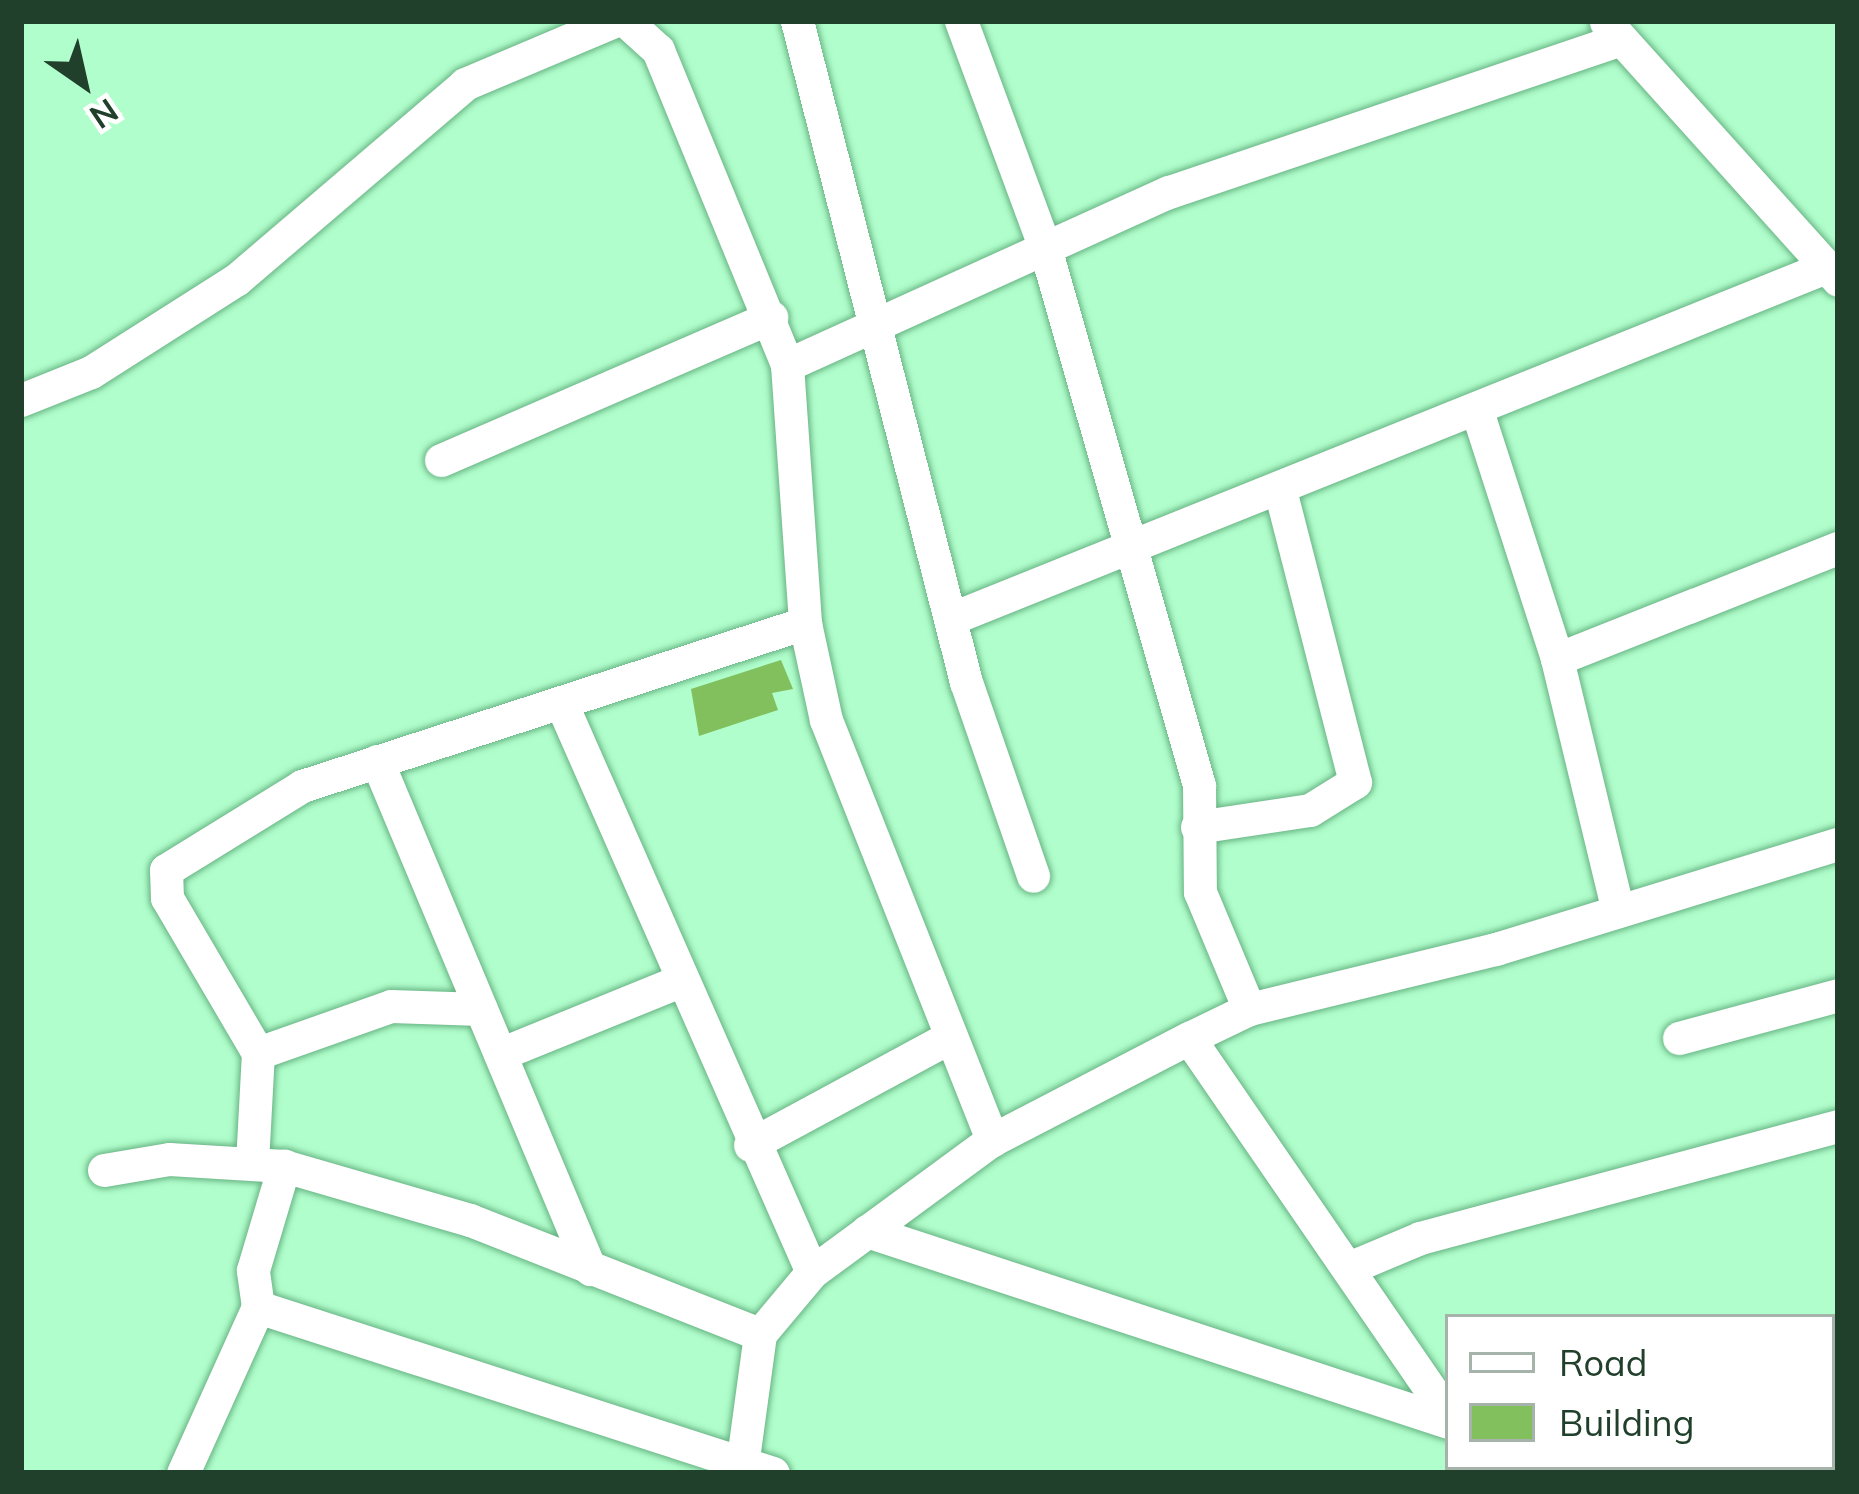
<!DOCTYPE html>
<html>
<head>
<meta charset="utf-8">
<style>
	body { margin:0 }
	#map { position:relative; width:1859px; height:1494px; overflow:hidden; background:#b0fecb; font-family:Mulish,sans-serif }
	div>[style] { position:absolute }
	.building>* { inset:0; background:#82c05e }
	.roads { filter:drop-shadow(0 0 3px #68b384) drop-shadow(0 0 3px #68b384) }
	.minor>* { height:33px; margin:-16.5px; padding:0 16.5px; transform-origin:16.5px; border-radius:16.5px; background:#fff }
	span { translate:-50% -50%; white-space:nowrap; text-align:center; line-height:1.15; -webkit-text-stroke:12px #fff; paint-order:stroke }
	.frame { position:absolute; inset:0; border:24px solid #21402c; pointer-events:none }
	.legend { position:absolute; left:1445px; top:1314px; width:390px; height:156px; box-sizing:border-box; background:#fff; border:3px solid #a6b3ab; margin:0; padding:15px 21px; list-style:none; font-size:36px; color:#21402c }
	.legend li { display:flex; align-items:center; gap:24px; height:60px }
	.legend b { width:60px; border:3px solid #a6b3ab }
	.north { position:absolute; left:24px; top:24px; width:120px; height:120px; -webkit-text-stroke:9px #fff; paint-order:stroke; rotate:146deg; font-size:33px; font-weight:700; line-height:48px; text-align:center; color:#21402c }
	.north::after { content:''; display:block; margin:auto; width:42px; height:54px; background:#21402c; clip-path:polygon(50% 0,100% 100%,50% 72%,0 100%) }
</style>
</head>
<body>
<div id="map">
	<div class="building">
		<div style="clip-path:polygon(781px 660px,793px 689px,772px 693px,778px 710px,699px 736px,691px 689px)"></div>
	</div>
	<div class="roads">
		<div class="minor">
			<div style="left:626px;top:21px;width:43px;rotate:42.2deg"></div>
			<div style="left:658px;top:50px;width:340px;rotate:67.7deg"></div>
			<div style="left:787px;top:365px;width:259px;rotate:86deg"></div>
			<div style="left:805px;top:623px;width:99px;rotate:77.8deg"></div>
			<div style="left:826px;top:720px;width:452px;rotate:68.4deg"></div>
			<div style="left:797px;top:21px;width:682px;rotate:75.66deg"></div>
			<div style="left:966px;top:682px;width:205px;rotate:70.9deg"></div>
			<div style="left:961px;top:21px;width:242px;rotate:69.7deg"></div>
			<div style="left:1045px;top:248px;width:559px;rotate:74deg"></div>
			<div style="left:1199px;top:785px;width:107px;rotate:89.5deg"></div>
			<div style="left:1200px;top:892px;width:127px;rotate:67.3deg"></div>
			<div style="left:1606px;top:22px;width:347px;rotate:48deg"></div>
			<div style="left:787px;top:365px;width:419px;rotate:-24.4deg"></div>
			<div style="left:1169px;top:192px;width:477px;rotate:-18.7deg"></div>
			<div style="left:21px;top:400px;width:75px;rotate:-21.8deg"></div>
			<div style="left:91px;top:372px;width:173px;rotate:-32.5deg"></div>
			<div style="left:237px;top:279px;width:300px;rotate:-40.5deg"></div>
			<div style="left:465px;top:84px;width:162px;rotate:-22.9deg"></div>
			<div style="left:1478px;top:414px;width:257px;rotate:72.1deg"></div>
			<div style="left:1557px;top:659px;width:302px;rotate:-21.6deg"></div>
			<div style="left:441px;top:460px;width:360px;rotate:-23.4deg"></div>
			<div style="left:950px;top:619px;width:944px;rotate:-21.89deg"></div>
			<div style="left:1557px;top:659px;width:259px;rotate:76.4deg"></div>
			<div style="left:563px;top:707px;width:617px;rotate:66.22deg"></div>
			<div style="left:377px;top:761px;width:551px;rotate:67.25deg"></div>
			<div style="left:1197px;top:827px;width:114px;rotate:-8.6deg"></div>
			<div style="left:1310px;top:810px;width:53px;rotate:-31.9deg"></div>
			<div style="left:1355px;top:782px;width:298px;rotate:-104.4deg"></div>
			<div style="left:1679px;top:1038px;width:165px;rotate:-15.1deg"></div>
			<div style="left:258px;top:1053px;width:141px;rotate:-19.5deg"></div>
			<div style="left:391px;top:1006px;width:90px;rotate:1.9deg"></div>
			<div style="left:500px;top:1054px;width:191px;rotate:-22.1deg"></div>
			<div style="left:750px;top:1145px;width:227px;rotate:-28.4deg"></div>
			<div style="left:252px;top:1163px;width:110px;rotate:-86.9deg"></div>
			<div style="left:258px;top:1053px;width:180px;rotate:-120.4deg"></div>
			<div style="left:167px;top:898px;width:28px;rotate:-92deg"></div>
			<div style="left:166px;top:870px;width:160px;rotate:-31.7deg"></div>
			<div style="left:302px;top:786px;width:529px;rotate:-17.96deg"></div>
			<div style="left:104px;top:1170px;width:66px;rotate:-9.6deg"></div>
			<div style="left:169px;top:1159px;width:115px;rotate:3.5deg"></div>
			<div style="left:284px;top:1166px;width:194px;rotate:16.2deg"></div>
			<div style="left:470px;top:1220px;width:312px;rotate:21.5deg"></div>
			<div style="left:867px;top:1231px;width:612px;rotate:18.2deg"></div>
			<div style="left:1351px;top:1267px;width:75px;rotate:-22.8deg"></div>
			<div style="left:1420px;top:1238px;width:433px;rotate:-15deg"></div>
			<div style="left:258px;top:1307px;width:541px;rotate:17.87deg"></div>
			<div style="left:1448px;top:1415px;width:457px;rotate:-124.5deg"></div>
			<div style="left:1189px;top:1038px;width:67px;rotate:-25.8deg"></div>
			<div style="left:1249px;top:1009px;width:254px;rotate:-13.7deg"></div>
			<div style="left:1496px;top:949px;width:358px;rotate:-17.1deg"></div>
			<div style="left:1481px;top:1467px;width:7px;rotate:56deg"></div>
			<div style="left:183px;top:1473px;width:182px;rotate:-65.7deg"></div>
			<div style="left:258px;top:1307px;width:37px;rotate:-98deg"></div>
			<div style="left:253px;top:1270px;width:109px;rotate:-73.4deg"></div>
			<div style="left:741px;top:1473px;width:140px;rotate:-82.2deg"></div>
			<div style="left:760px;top:1334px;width:81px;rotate:-50deg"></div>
			<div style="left:812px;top:1272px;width:223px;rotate:-36.3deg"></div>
			<div style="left:992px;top:1140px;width:222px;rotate:-27.4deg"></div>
		</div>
	</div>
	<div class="frame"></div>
	<ul class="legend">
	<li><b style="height:15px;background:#fff"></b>Road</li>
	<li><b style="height:33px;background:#82c05e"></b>Building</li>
	</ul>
	<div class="north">N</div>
</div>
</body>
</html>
